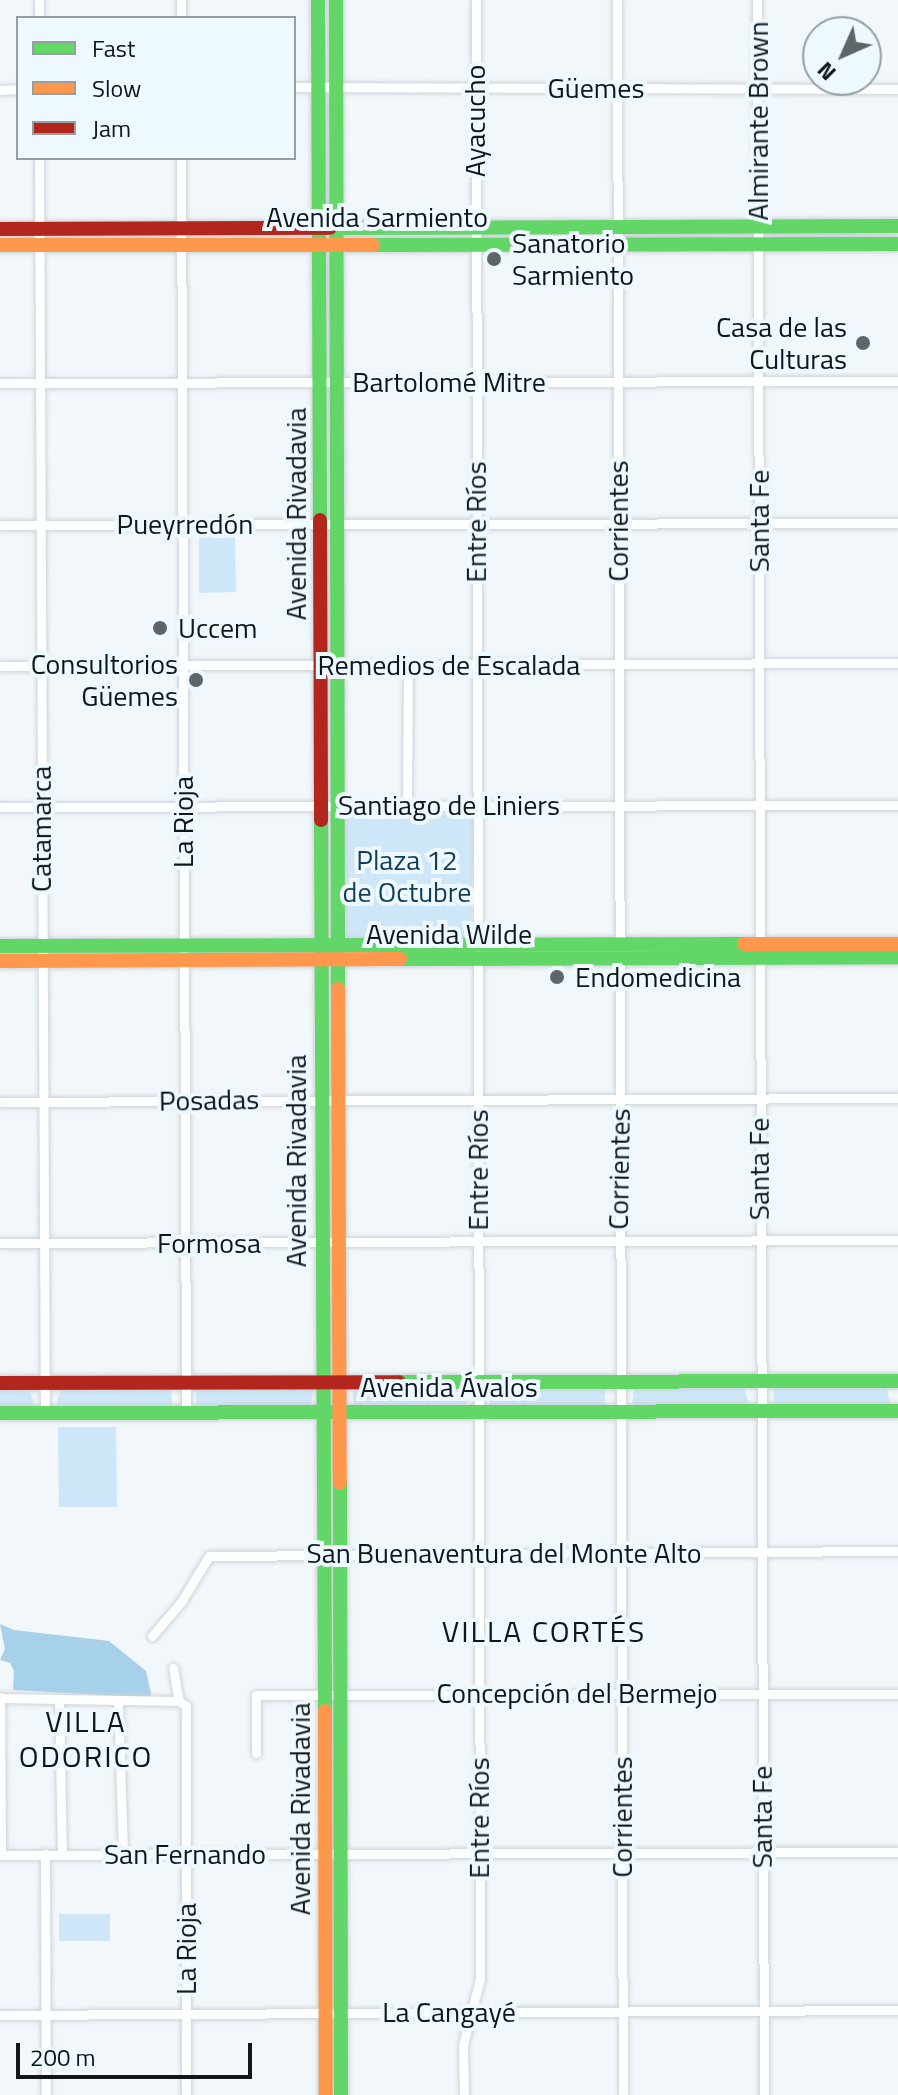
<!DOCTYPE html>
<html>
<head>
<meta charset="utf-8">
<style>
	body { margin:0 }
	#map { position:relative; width:898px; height:2095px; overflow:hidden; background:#f2f7fb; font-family:"Titillium Web",sans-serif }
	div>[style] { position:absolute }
	.green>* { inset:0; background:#cee7f8 }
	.water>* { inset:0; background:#a7d0eb }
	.roads { filter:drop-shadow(0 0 2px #cdd3d7) drop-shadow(0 0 2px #cdd3d7) }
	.street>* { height:9px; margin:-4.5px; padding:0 4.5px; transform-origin:4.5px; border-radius:4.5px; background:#fdfefe }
	.fast>* { height:14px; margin:-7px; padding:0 7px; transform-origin:7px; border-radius:7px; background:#63d668 }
	.slow>* { height:14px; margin:-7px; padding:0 7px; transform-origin:7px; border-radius:7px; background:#ff974d }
	.jam>* { height:14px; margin:-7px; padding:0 7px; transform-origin:7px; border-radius:7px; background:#b3261e }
	.dots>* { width:22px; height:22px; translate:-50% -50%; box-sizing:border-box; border:4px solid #eef8ff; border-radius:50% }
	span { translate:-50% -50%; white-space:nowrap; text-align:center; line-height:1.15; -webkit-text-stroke:8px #eef8ff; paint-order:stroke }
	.street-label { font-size:28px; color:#10161a }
	.poi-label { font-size:28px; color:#10161a }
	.left { translate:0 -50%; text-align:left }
	.right { translate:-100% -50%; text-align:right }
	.park-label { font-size:28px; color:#123f58 }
	.neighbourhood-label { font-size:30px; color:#10161a; letter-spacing:2px }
	.legend { position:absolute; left:16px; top:16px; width:280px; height:144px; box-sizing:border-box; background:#eef8ff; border:2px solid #959ea3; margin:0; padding:10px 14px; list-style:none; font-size:24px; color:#10161a }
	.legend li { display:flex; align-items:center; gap:16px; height:40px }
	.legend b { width:40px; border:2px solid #959ea3 }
	.north { position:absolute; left:802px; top:16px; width:80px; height:80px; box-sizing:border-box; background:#eef8ff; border:2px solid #959ea3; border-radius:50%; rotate:225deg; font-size:22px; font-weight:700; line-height:32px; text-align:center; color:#10161a }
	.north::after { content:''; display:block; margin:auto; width:28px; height:36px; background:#5f6569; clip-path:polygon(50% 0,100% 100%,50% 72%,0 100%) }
	.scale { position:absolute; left:16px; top:2043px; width:236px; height:36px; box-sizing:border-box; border:4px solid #10161a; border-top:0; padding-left:10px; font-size:24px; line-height:28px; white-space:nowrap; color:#10161a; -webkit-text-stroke:6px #eef8ff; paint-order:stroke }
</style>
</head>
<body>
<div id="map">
	<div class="green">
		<div style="clip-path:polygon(324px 100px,330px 102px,331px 219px,326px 219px)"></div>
		<div style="clip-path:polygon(770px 232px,887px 233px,887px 236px,773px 238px)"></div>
		<div style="clip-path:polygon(628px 233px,743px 233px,743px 238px,631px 240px)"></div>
		<div style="clip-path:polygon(331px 255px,331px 370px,326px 370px,325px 258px)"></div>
		<div style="clip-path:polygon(235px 537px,236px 592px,199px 593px,199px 537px)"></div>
		<div style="clip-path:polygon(344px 810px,469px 810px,474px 814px,471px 939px,345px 942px)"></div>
		<div style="clip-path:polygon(743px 1384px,749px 1405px,637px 1409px,632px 1405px,635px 1385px)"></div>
		<div style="clip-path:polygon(886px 1384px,890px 1404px,774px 1405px,773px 1388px)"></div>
		<div style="clip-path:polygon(308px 1385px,313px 1390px,310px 1410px,201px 1410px,196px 1405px,196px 1390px,202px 1386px)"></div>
		<div style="clip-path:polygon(61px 1386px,170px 1387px,173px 1406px,62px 1409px,56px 1406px)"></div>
		<div style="clip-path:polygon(353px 1386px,467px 1388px,467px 1404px,463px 1409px,353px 1409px)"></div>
		<div style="clip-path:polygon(605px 1386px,605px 1409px,490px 1406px,490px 1387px)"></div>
		<div style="clip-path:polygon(0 1387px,29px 1387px,34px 1404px,29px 1410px,0 1410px)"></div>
		<div style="clip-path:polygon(58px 1427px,116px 1427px,117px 1507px,59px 1507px)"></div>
		<div style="clip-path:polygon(59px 1914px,110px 1914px,110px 1941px,59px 1941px)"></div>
	</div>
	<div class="water">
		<div style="clip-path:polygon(0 1624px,14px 1630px,109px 1641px,146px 1671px,152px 1698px,13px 1690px,14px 1671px,10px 1663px,0 1660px,5px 1649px)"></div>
	</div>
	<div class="roads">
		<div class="street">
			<div style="left:617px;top:0;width:2095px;rotate:89.84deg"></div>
			<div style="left:757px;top:0;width:2095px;rotate:89.81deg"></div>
			<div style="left:39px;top:18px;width:18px;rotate:-90deg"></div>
			<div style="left:181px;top:18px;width:18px;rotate:-90deg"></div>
			<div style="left:294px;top:87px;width:604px;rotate:0.19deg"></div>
			<div style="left:0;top:90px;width:18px;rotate:-3deg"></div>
			<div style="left:39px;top:158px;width:1255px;rotate:89.73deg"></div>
			<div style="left:181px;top:158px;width:1256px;rotate:89.77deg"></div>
			<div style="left:0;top:383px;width:898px;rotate:-0.13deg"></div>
			<div style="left:0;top:525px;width:898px;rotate:-0.13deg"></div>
			<div style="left:0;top:666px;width:898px;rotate:-0.19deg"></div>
			<div style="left:407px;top:805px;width:141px;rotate:-89.6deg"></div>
			<div style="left:0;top:807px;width:898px;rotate:-0.13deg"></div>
			<div style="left:0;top:1102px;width:898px;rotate:-0.26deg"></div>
			<div style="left:0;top:1243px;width:898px;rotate:-0.19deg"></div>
			<div style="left:152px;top:1636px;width:45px;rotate:-49.5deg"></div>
			<div style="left:181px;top:1602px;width:54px;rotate:-58.7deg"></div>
			<div style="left:209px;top:1556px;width:689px;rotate:-0.42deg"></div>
			<div style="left:173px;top:1668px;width:34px;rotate:80deg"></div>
			<div style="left:0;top:1697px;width:158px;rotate:89.6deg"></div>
			<div style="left:0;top:1698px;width:179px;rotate:1deg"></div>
			<div style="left:179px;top:1701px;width:9px;rotate:36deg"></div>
			<div style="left:186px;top:1706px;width:389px;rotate:90deg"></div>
			<div style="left:59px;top:1700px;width:154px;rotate:88.9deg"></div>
			<div style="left:118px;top:1701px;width:153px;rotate:88.1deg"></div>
			<div style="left:256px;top:1753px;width:58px;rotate:-90deg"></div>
			<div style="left:256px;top:1695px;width:642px;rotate:-0.09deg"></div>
			<div style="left:45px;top:1854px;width:241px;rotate:89.8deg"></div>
			<div style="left:0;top:1855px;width:898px;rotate:-0.19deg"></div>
			<div style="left:0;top:2015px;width:898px;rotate:-0.32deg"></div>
			<div style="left:464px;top:2095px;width:50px;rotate:-91.1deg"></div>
			<div style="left:463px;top:2045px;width:68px;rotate:-75.6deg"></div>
			<div style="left:480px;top:1979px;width:1979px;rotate:-90.12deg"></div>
		</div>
		<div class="fast">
			<div style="left:318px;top:0;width:520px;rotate:89.78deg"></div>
			<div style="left:336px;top:0;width:989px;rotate:89.88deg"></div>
			<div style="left:330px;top:228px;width:568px;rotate:-0.2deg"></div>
			<div style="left:373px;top:245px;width:525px;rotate:-0.11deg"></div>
			<div style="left:321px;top:820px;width:891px;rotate:89.74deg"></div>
			<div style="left:0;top:946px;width:744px;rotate:-0.15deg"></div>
			<div style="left:400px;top:959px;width:498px;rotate:-0.2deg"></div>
			<div style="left:399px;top:1382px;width:499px;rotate:-0.1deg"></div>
			<div style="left:0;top:1413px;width:898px;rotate:-0.13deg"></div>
			<div style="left:340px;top:1483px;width:612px;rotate:89.91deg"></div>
		</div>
		<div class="slow">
			<div style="left:0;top:245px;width:373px"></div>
			<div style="left:744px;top:944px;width:154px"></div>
			<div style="left:0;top:961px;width:400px;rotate:-0.3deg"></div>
			<div style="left:338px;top:989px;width:494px;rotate:89.8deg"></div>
			<div style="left:325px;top:1711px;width:384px;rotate:89.9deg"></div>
		</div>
		<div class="jam">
			<div style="left:0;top:229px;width:330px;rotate:-0.2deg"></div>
			<div style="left:320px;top:520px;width:300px;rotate:89.8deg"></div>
			<div style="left:0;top:1383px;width:399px;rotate:-0.1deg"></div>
		</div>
	</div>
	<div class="dots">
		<div style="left:494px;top:259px;background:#5f6569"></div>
		<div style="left:863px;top:343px;background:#5f6569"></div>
		<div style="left:160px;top:628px;background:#5f6569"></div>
		<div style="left:196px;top:680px;background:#5f6569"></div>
		<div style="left:557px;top:977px;background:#5f6569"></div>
	</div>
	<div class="street-label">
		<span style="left:596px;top:88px">Güemes</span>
		<span style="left:475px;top:121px;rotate:-90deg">Ayacucho</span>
		<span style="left:758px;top:121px;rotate:-90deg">Almirante Brown</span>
		<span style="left:377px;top:217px">Avenida Sarmiento</span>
		<span style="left:449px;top:382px">Bartolomé Mitre</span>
		<span style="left:296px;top:514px;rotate:-90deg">Avenida Rivadavia</span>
		<span style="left:618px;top:521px;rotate:-90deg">Corrientes</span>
		<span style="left:759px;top:521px;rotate:-90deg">Santa Fe</span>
		<span style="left:476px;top:522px;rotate:-90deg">Entre Ríos</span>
		<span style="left:185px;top:524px">Pueyrredón</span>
		<span style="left:449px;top:665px">Remedios de Escalada</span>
		<span style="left:449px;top:805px">Santiago de Liniers</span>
		<span style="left:183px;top:822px;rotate:-90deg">La Rioja</span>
		<span style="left:41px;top:829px;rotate:-90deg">Catamarca</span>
		<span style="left:449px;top:934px">Avenida Wilde</span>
		<span style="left:209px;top:1100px;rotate:-1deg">Posadas</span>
		<span style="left:296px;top:1161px;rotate:-90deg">Avenida Rivadavia</span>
		<span style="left:619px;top:1169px;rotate:-89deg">Corrientes</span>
		<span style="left:759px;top:1169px;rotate:-90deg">Santa Fe</span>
		<span style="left:478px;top:1170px;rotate:-90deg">Entre Ríos</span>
		<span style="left:209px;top:1243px">Formosa</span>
		<span style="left:449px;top:1387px">Avenida Ávalos</span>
		<span style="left:504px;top:1553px">San Buenaventura del Monte Alto</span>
		<span style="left:577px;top:1693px">Concepción del Bermejo</span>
		<span style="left:300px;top:1809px;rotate:-90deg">Avenida Rivadavia</span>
		<span style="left:622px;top:1817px;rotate:-90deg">Corrientes</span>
		<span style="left:762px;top:1817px;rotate:-90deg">Santa Fe</span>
		<span style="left:479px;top:1818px;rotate:-90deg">Entre Ríos</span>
		<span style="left:185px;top:1854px">San Fernando</span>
		<span style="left:186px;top:1949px;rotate:-90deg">La Rioja</span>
		<span style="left:449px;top:2012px">La Cangayé</span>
	</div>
	<div class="poi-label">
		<span class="left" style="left:512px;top:259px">Sanatorio<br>Sarmiento</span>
		<span class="right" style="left:847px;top:343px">Casa de las<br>Culturas</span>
		<span class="left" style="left:178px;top:628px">Uccem</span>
		<span class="right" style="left:178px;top:680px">Consultorios<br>Güemes</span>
		<span class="left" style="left:575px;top:977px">Endomedicina</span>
	</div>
	<div class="park-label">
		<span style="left:407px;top:876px">Plaza 12<br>de Octubre</span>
	</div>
	<div class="neighbourhood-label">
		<span style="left:544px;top:1631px">VILLA CORTÉS</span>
		<span style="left:86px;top:1738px">VILLA<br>ODORICO</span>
	</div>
	<ul class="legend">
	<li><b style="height:10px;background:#63d668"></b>Fast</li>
	<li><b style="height:10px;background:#ff974d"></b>Slow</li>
	<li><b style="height:10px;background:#b3261e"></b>Jam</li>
	</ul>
	<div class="north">N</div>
	<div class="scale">200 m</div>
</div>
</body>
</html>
